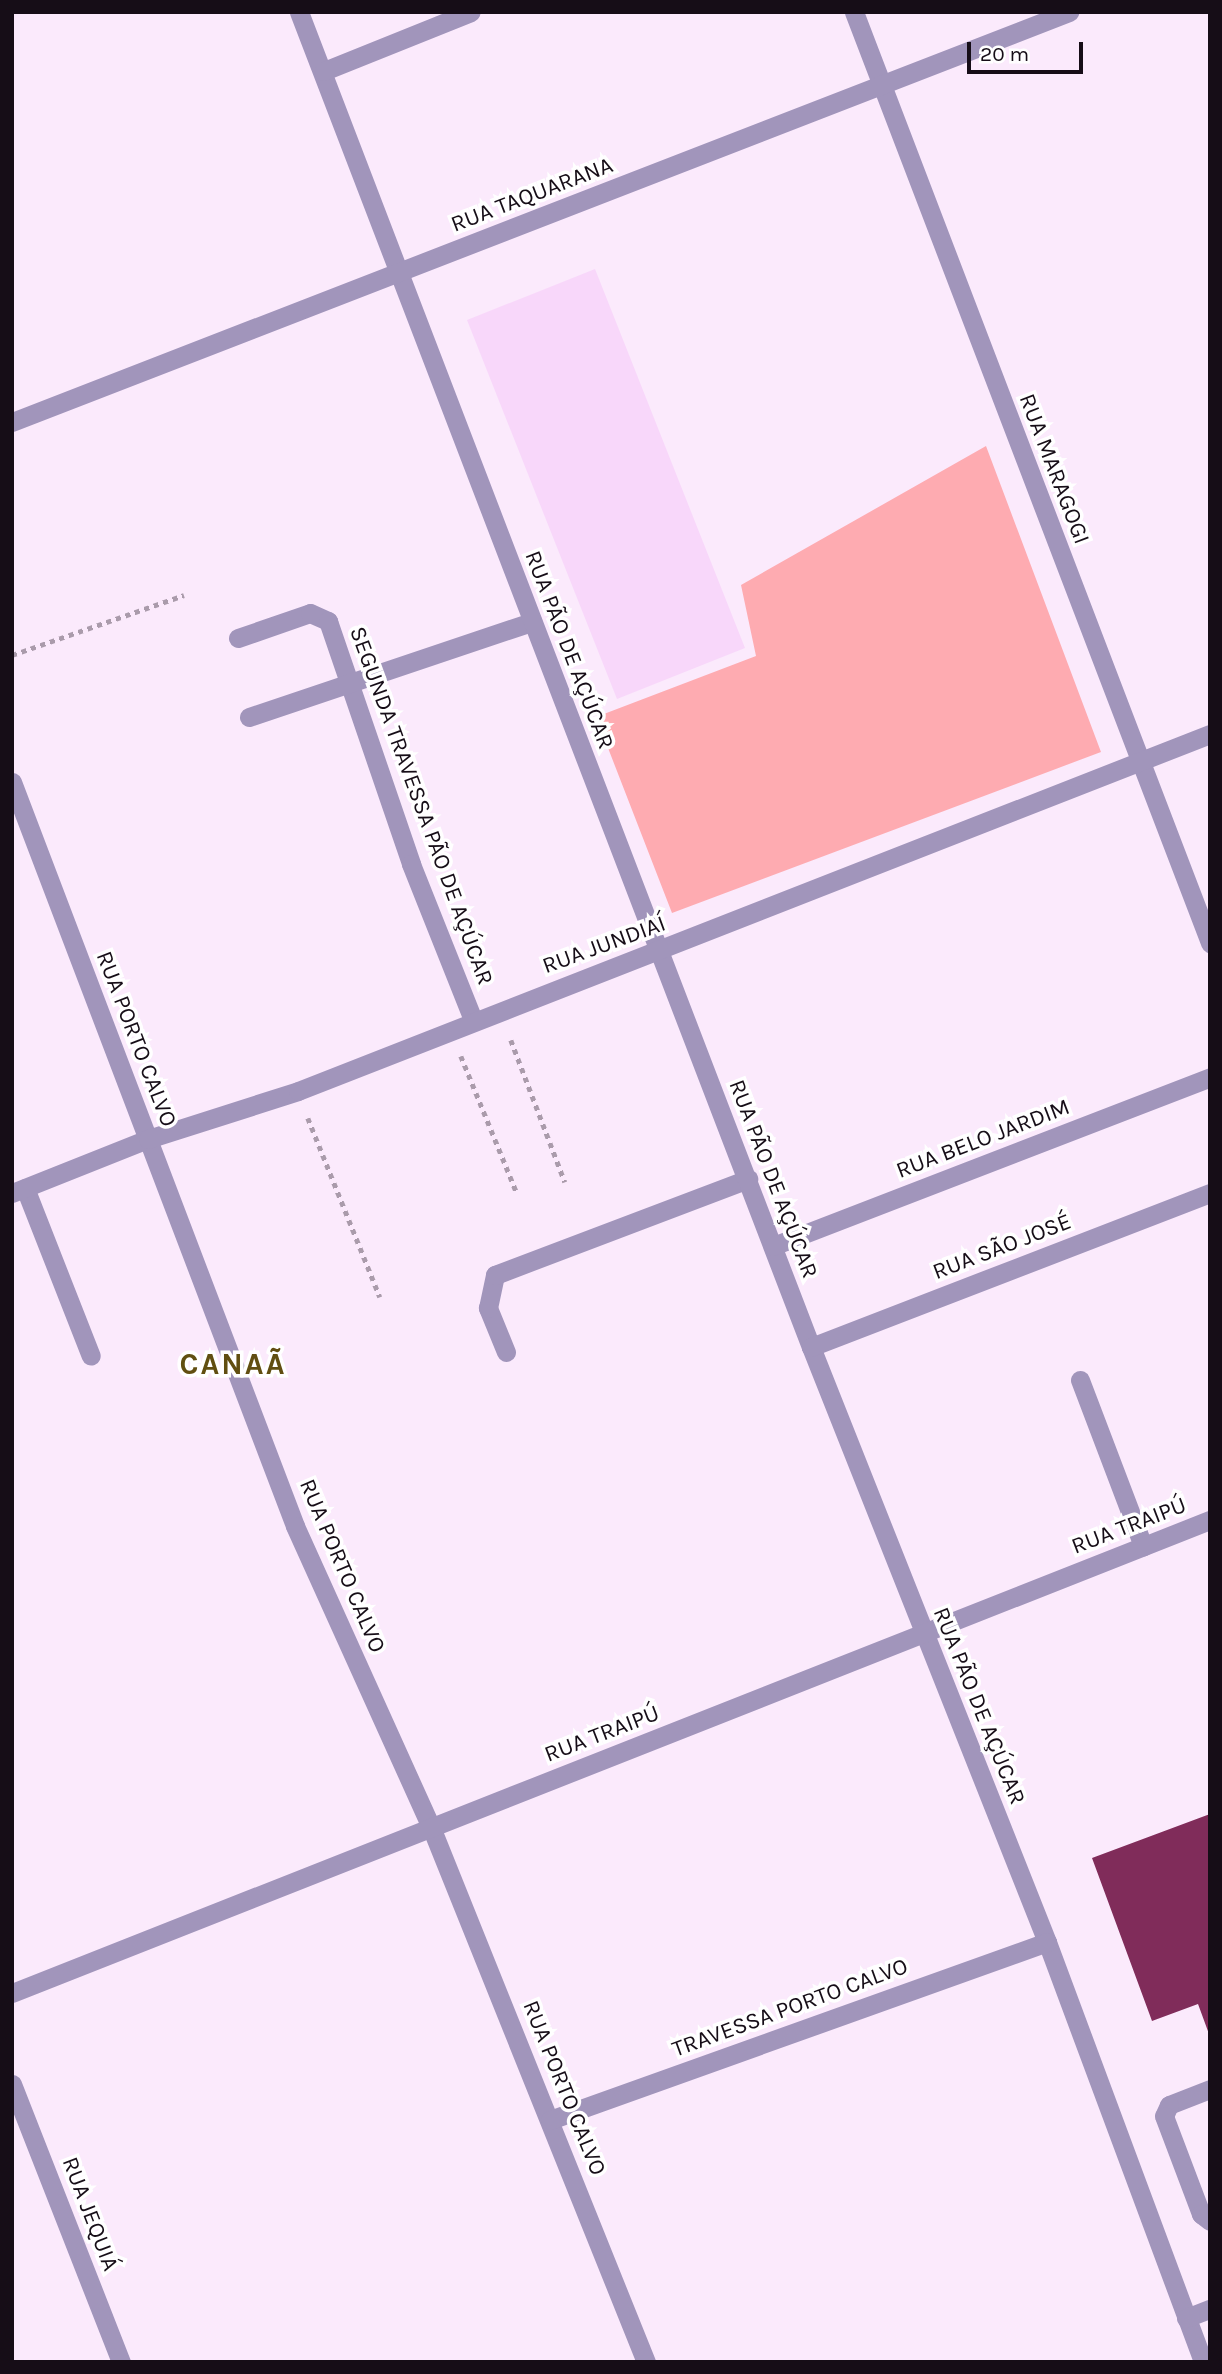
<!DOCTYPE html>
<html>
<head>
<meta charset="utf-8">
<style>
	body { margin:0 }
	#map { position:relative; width:1222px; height:2374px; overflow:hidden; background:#fbeafc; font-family:Karla,sans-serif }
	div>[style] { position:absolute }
	.built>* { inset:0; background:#f8d7fa }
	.green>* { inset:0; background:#feabb1 }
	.building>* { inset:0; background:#802c5a }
	.path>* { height:4.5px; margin-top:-2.25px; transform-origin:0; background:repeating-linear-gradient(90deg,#aa9bab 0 5px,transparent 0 10px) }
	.service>* { height:19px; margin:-9.5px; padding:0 9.5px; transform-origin:9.5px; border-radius:9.5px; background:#a195bb }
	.minor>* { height:19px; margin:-9.5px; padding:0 9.5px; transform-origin:9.5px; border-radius:9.5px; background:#a195bb }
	span { translate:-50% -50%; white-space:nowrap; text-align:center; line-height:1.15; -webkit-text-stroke:7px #fff; paint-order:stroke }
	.street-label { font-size:23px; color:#160d17 }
	.district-label { font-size:30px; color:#614e11; font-weight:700; letter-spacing:2px }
	.frame { position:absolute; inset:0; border:14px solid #160d17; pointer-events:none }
	.scale { position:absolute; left:967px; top:42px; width:116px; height:32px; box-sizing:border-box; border:4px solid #160d17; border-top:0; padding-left:9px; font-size:21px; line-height:24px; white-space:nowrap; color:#160d17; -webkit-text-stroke:5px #fff; paint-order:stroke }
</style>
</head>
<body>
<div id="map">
	<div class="built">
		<div style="clip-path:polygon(595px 269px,745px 648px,617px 699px,467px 320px)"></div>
	</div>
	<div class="green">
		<div style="clip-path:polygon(986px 446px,1101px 752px,672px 913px,596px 717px,756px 656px,741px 585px)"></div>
	</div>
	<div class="building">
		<div style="clip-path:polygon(1210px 1814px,1210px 2034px,1209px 2034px,1198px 2004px,1152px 2021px,1092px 1858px)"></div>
	</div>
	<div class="path">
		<div style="left:12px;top:655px;width:182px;rotate:-19.2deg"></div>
		<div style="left:511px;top:1040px;width:152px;rotate:69.2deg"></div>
		<div style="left:461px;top:1056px;width:146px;rotate:67.8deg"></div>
		<div style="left:308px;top:1118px;width:193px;rotate:68.1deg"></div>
	</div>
	<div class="service">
		<div style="left:238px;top:638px;width:76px;rotate:-19.1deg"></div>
		<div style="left:310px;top:613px;width:20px;rotate:24deg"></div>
		<div style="left:328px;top:621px;width:257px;rotate:71.1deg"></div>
		<div style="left:411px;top:864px;width:168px;rotate:68.3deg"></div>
		<div style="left:249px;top:717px;width:299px;rotate:-18.6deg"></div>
		<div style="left:25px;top:1188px;width:180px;rotate:68.6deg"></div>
		<div style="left:506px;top:1352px;width:48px;rotate:-112.2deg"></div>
		<div style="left:488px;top:1308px;width:34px;rotate:-78deg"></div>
		<div style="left:495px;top:1275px;width:271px;rotate:-20.8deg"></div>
		<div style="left:1210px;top:2089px;width:44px;rotate:158.7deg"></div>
		<div style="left:1169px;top:2105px;width:12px;rotate:114deg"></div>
		<div style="left:1164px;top:2116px;width:105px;rotate:69.3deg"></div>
		<div style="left:1201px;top:2214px;width:11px;rotate:38deg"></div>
	</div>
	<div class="minor">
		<div style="left:299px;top:12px;width:1430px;rotate:69.02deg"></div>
		<div style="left:811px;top:1347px;width:640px;rotate:68.36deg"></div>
		<div style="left:1047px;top:1942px;width:448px;rotate:69.6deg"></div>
		<div style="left:854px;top:12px;width:997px;rotate:69.07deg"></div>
		<div style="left:324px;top:71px;width:158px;rotate:-21.9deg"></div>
		<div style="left:12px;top:422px;width:1134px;rotate:-21.2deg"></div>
		<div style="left:12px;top:782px;width:796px;rotate:69.17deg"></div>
		<div style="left:295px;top:1526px;width:330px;rotate:65.7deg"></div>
		<div style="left:431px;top:1827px;width:577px;rotate:68.11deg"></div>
		<div style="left:12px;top:1193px;width:146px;rotate:-21.7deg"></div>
		<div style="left:148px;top:1139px;width:157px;rotate:-17.7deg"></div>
		<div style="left:298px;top:1091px;width:979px;rotate:-21.38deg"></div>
		<div style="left:773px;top:1246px;width:469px;rotate:-21.1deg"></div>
		<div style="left:811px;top:1347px;width:428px;rotate:-21.1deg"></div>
		<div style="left:1080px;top:1380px;width:178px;rotate:69.2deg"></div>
		<div style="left:12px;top:1993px;width:1288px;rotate:-21.55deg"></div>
		<div style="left:12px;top:2084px;width:299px;rotate:68.6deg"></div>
		<div style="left:550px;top:2120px;width:528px;rotate:-19.7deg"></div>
		<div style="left:1186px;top:2318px;width:26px;rotate:-21deg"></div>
	</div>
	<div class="street-label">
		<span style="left:532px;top:195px;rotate:-21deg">RUA TAQUARANA</span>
		<span style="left:1054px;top:469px;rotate:69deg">RUA MARAGOGI</span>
		<span style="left:569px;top:650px;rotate:69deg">RUA PÃO DE AÇÚCAR</span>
		<span style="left:421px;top:806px;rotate:70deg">SEGUNDA TRAVESSA PÃO DE AÇÚCAR</span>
		<span style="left:604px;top:945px;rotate:-20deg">RUA JUNDIAÍ</span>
		<span style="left:136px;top:1039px;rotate:69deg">RUA PORTO CALVO</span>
		<span style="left:983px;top:1139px;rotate:-21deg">RUA BELO JARDIM</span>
		<span style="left:773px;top:1179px;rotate:69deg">RUA PÃO DE AÇÚCAR</span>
		<span style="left:1002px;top:1247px;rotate:-21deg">RUA SÃO JOSÉ</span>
		<span style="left:1129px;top:1526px;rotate:-21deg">RUA TRAIPÚ</span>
		<span style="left:342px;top:1566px;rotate:67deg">RUA PORTO CALVO</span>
		<span style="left:979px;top:1706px;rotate:68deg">RUA PÃO DE AÇÚCAR</span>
		<span style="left:602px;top:1734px;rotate:-21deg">RUA TRAIPÚ</span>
		<span style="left:790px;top:2008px;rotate:-20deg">TRAVESSA PORTO CALVO</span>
		<span style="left:564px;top:2088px;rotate:68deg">RUA PORTO CALVO</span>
		<span style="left:90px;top:2214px;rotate:69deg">RUA JEQUIÁ</span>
	</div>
	<div class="district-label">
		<span style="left:233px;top:1364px">CANAÃ</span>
	</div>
	<div class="frame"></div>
	<div class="scale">20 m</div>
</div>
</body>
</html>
